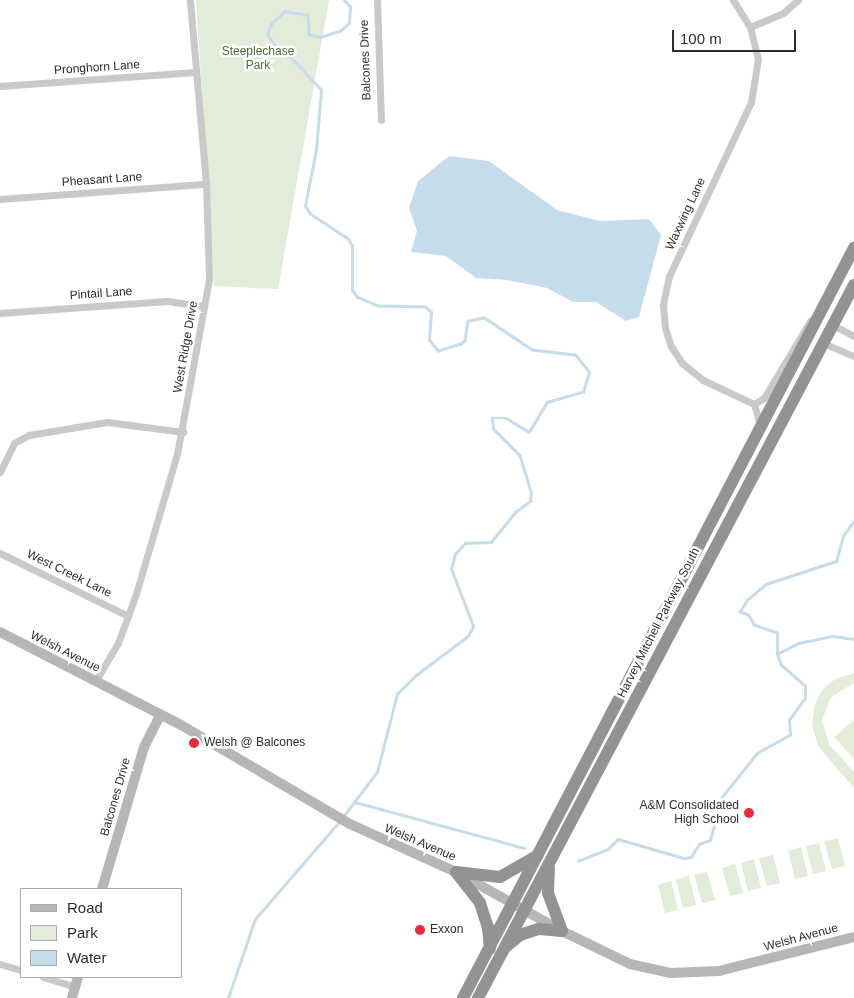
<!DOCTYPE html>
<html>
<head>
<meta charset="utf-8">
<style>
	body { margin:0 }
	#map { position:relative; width:854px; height:998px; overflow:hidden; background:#fff; font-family:Helvetica,sans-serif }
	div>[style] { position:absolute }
	.green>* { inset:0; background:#e3ebd9 }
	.water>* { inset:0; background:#c5ddeb }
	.stream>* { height:2.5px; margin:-1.25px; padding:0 1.25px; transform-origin:1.25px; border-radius:1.25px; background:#c5ddeb }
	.street>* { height:7px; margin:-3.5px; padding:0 3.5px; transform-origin:3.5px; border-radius:3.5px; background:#c9c9c9 }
	.secondary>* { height:10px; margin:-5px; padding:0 5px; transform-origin:5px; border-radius:5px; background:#b6b6b6 }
	.highway>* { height:12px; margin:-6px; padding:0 6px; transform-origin:6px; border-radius:6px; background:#939393 }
	.dots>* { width:14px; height:14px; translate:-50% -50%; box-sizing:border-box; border:2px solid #fff; border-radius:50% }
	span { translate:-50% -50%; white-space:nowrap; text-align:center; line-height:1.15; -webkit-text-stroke:5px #fff; paint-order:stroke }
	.park-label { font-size:12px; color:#50683a }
	.street-label { font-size:12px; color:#2c2c2c }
	.poi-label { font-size:12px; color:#2c2c2c }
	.left { translate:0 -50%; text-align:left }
	.right { translate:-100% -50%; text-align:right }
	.legend { position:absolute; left:20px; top:888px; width:162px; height:90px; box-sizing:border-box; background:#fff; border:1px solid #ababab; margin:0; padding:6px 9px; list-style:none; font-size:15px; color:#2c2c2c }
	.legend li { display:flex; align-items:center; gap:10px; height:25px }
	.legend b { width:25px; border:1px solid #ababab }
	.scale { position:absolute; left:672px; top:30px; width:124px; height:22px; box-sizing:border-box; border:2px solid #2c2c2c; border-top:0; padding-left:6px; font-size:15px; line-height:18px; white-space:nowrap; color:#2c2c2c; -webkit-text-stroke:4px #fff; paint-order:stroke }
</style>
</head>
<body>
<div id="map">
	<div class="green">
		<div style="clip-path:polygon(196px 0,329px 0,278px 289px,214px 286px)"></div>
		<div style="clip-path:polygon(854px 673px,854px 683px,831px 697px,822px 720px,829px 744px,854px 772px,854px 788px,818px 746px,812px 725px,815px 704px,823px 689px,835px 679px)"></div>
		<div style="clip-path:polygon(854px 720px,854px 759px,834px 737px)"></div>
		<div style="clip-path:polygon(838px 838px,845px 866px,832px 869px,824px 841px)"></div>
		<div style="clip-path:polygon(819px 843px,826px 871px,813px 874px,806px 846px)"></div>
		<div style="clip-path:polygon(801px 847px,808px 876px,795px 879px,788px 851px)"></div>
		<div style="clip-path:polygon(773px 855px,780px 883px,767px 886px,759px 858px)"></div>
		<div style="clip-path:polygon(754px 859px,761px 888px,748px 891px,741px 863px)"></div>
		<div style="clip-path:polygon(735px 864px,743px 893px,730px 896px,722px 868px)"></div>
		<div style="clip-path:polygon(707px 872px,715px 900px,702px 903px,694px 875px)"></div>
		<div style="clip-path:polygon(689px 876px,696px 905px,683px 908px,676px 880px)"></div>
		<div style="clip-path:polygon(671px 881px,678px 910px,665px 913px,658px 885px)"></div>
	</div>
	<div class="water">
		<div style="clip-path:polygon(449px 156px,489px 161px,557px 210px,600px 221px,649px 219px,661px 235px,639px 317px,626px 321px,596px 302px,573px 302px,547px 288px,507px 280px,476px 278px,446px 256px,411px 252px,417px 231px,409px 208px,418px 181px)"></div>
	</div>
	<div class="stream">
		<div style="left:777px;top:654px;width:25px;rotate:-27deg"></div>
		<div style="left:799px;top:643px;width:35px;rotate:-12deg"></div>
		<div style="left:833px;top:636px;width:21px;rotate:8deg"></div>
		<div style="left:355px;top:802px;width:175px;rotate:15.2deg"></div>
		<div style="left:342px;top:818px;width:58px;rotate:-52.7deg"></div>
		<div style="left:377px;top:772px;width:81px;rotate:-75.6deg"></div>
		<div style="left:397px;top:694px;width:27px;rotate:-45deg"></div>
		<div style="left:416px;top:675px;width:65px;rotate:-36.9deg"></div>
		<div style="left:468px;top:636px;width:11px;rotate:-63deg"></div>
		<div style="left:473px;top:626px;width:61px;rotate:-111.1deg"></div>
		<div style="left:451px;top:569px;width:16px;rotate:-75deg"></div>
		<div style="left:455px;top:554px;width:15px;rotate:-48deg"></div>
		<div style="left:465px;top:543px;width:26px;rotate:-2deg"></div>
		<div style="left:491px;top:542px;width:38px;rotate:-51deg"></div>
		<div style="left:515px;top:512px;width:19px;rotate:-36deg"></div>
		<div style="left:530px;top:501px;width:8px;rotate:-83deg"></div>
		<div style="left:531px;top:493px;width:39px;rotate:-107deg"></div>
		<div style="left:520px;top:456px;width:38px;rotate:-135deg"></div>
		<div style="left:493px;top:429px;width:11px;rotate:-95deg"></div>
		<div style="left:492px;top:418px;width:14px"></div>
		<div style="left:506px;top:418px;width:27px;rotate:31deg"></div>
		<div style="left:529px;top:432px;width:35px;rotate:-59deg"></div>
		<div style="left:547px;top:402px;width:37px;rotate:-16deg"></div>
		<div style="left:583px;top:392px;width:21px;rotate:-73deg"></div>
		<div style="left:589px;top:372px;width:22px;rotate:-129deg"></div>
		<div style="left:575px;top:355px;width:43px;rotate:-173.4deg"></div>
		<div style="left:532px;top:350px;width:58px;rotate:-146.3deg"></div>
		<div style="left:484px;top:318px;width:16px;rotate:169deg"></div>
		<div style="left:468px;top:321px;width:20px;rotate:99deg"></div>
		<div style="left:465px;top:341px;width:5px;rotate:143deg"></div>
		<div style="left:461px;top:344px;width:24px;rotate:163deg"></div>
		<div style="left:438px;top:351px;width:14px;rotate:-129deg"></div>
		<div style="left:429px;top:340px;width:28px;rotate:-86deg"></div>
		<div style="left:431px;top:312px;width:8px;rotate:-140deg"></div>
		<div style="left:425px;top:307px;width:47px;rotate:-178.8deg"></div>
		<div style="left:378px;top:306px;width:23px;rotate:-157deg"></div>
		<div style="left:357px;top:297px;width:9px;rotate:-126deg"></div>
		<div style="left:352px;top:290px;width:44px;rotate:-90deg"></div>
		<div style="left:352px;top:246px;width:8px;rotate:-120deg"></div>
		<div style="left:348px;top:239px;width:45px;rotate:-146.7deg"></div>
		<div style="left:310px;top:214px;width:9px;rotate:-122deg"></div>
		<div style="left:305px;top:206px;width:57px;rotate:-78.9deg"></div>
		<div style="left:316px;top:150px;width:60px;rotate:-85.2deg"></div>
		<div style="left:321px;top:90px;width:44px;rotate:-133.2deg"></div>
		<div style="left:291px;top:58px;width:13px;rotate:-153deg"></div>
		<div style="left:279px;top:52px;width:21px;rotate:-125deg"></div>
		<div style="left:267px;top:35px;width:12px;rotate:-70deg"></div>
		<div style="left:271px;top:24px;width:19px;rotate:-43deg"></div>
		<div style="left:285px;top:11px;width:23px;rotate:10deg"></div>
		<div style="left:308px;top:15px;width:19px;rotate:87deg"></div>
		<div style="left:309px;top:34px;width:11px;rotate:15deg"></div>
		<div style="left:320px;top:37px;width:21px;rotate:-17deg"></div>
		<div style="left:340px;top:31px;width:12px;rotate:-42deg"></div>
		<div style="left:349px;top:23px;width:16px;rotate:-86deg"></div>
		<div style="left:350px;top:7px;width:9px;rotate:-131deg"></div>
		<div style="left:578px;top:861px;width:32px;rotate:-22deg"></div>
		<div style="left:608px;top:849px;width:14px;rotate:-45deg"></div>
		<div style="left:618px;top:839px;width:69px;rotate:16.1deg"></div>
		<div style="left:684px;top:858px;width:7px;rotate:-8deg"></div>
		<div style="left:691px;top:857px;width:15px;rotate:-58deg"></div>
		<div style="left:699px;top:844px;width:12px;rotate:-20deg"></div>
		<div style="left:710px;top:840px;width:45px;rotate:-74.4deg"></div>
		<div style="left:722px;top:797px;width:56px;rotate:-51.5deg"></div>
		<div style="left:757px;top:753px;width:38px;rotate:-29deg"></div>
		<div style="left:790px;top:735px;width:15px;rotate:-94deg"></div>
		<div style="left:789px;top:720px;width:27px;rotate:-54deg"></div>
		<div style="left:805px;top:698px;width:12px;rotate:-90deg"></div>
		<div style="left:805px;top:686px;width:32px;rotate:-139deg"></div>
		<div style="left:781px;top:665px;width:12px;rotate:-110deg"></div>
		<div style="left:777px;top:654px;width:21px;rotate:-90deg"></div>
		<div style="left:777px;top:633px;width:24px;rotate:-161deg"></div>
		<div style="left:754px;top:625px;width:12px;rotate:-121deg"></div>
		<div style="left:748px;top:615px;width:9px;rotate:-159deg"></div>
		<div style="left:740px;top:612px;width:14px;rotate:-60deg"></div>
		<div style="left:747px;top:600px;width:25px;rotate:-40deg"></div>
		<div style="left:766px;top:584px;width:74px;rotate:-18.2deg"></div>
		<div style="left:836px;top:561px;width:26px;rotate:-74deg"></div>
		<div style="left:843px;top:536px;width:19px;rotate:-54deg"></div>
		<div style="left:228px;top:998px;width:83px;rotate:-71.1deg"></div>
		<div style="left:255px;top:919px;width:128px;rotate:-49.1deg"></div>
	</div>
	<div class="street">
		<div style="left:377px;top:0;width:120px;rotate:88.1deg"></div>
		<div style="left:733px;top:0;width:32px;rotate:58deg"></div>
		<div style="left:750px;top:27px;width:33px;rotate:76deg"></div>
		<div style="left:758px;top:59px;width:44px;rotate:99.2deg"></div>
		<div style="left:751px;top:102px;width:192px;rotate:115.2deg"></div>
		<div style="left:669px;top:276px;width:30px;rotate:102deg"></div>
		<div style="left:663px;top:305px;width:23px;rotate:85deg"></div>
		<div style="left:665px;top:328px;width:19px;rotate:72deg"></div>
		<div style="left:671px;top:346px;width:20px;rotate:57deg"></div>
		<div style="left:682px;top:363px;width:27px;rotate:39deg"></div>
		<div style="left:703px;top:380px;width:56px;rotate:25.2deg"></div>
		<div style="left:750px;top:27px;width:36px;rotate:-23deg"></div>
		<div style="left:783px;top:13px;width:20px;rotate:-41deg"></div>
		<div style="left:0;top:86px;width:196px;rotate:-4.1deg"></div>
		<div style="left:0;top:199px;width:207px;rotate:-4.2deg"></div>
		<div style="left:0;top:313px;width:167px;rotate:-4.1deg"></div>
		<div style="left:167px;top:301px;width:37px;rotate:8deg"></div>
		<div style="left:833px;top:325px;width:24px;rotate:28deg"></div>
		<div style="left:823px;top:343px;width:34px;rotate:23deg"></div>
		<div style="left:754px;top:404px;width:12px;rotate:-31deg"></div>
		<div style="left:764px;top:398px;width:90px;rotate:-59.1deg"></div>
		<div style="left:754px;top:404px;width:22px;rotate:74deg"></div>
		<div style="left:0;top:472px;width:32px;rotate:-64deg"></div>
		<div style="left:14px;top:443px;width:17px;rotate:-28deg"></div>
		<div style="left:29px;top:435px;width:79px;rotate:-9.5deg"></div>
		<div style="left:107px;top:422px;width:77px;rotate:7.5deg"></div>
		<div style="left:0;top:553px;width:143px;rotate:26.2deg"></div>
		<div style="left:95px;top:682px;width:45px;rotate:-59.5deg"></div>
		<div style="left:118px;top:643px;width:52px;rotate:-69.8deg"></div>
		<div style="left:136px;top:594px;width:146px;rotate:-73.7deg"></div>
		<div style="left:177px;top:454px;width:178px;rotate:-79.6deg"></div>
		<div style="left:209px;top:279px;width:95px;rotate:-91.8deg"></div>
		<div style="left:206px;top:184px;width:185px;rotate:-95deg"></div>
		<div style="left:0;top:964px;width:22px;rotate:16deg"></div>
		<div style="left:43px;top:977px;width:34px;rotate:17deg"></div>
	</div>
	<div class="secondary">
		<div style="left:0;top:632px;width:203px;rotate:27.2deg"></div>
		<div style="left:181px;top:725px;width:196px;rotate:30.4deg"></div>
		<div style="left:350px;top:824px;width:116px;rotate:24.4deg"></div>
		<div style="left:456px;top:872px;width:121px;rotate:29.1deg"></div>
		<div style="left:562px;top:931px;width:76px;rotate:25.9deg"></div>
		<div style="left:630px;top:964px;width:42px;rotate:12.4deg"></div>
		<div style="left:671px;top:973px;width:48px;rotate:-2.4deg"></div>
		<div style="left:719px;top:971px;width:139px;rotate:-14.1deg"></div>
		<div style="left:102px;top:889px;width:148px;rotate:-73.5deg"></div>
		<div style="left:144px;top:747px;width:36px;rotate:-63deg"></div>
		<div style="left:72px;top:998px;width:22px;rotate:-74deg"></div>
	</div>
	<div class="highway">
		<div style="left:456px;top:872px;width:44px;rotate:6.5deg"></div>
		<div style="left:500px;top:877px;width:43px;rotate:-29.6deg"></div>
		<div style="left:456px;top:872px;width:39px;rotate:52deg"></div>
		<div style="left:480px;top:903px;width:25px;rotate:72deg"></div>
		<div style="left:488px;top:927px;width:22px;rotate:85deg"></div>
		<div style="left:507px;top:946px;width:17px;rotate:-40deg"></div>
		<div style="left:520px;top:935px;width:20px;rotate:-18deg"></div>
		<div style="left:539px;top:929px;width:23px;rotate:5deg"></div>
		<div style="left:562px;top:931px;width:40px;rotate:-110.2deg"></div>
		<div style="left:548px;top:893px;width:25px;rotate:-88deg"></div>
		<div style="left:463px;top:998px;width:846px;rotate:-62.47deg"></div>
		<div style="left:478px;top:998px;width:806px;rotate:-62.2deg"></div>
	</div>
	<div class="dots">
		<div style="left:194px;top:743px;background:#e72b3c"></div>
		<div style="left:749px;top:813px;background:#e72b3c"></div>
		<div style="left:420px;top:930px;background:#e72b3c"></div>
	</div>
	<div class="park-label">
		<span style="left:258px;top:59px">Steeplechase<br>Park</span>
	</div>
	<div class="street-label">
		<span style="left:366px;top:60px;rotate:-92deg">Balcones Drive</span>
		<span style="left:97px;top:68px;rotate:-4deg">Pronghorn Lane</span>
		<span style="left:102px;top:180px;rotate:-4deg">Pheasant Lane</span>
		<span style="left:686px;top:214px;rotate:-65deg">Waxwing Lane</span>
		<span style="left:101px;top:294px;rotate:-4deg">Pintail Lane</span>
		<span style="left:186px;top:347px;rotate:-80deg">West Ridge Drive</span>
		<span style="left:69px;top:574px;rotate:26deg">West Creek Lane</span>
		<span style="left:659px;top:623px;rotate:-63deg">Harvey Mitchell Parkway South</span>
		<span style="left:65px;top:652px;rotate:27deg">Welsh Avenue</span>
		<span style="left:116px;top:797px;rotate:-74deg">Balcones Drive</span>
		<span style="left:420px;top:843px;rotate:23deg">Welsh Avenue</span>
		<span style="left:801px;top:938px;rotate:-15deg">Welsh Avenue</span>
	</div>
	<div class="poi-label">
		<span class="left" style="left:204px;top:743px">Welsh @ Balcones</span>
		<span class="right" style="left:739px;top:813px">A&amp;M Consolidated<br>High School</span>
		<span class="left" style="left:430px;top:930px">Exxon</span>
	</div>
	<ul class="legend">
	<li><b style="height:6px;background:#b6b6b6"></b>Road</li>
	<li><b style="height:14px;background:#e3ebd9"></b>Park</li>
	<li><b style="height:14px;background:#c5ddeb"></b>Water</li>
	</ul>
	<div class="scale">100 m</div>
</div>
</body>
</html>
